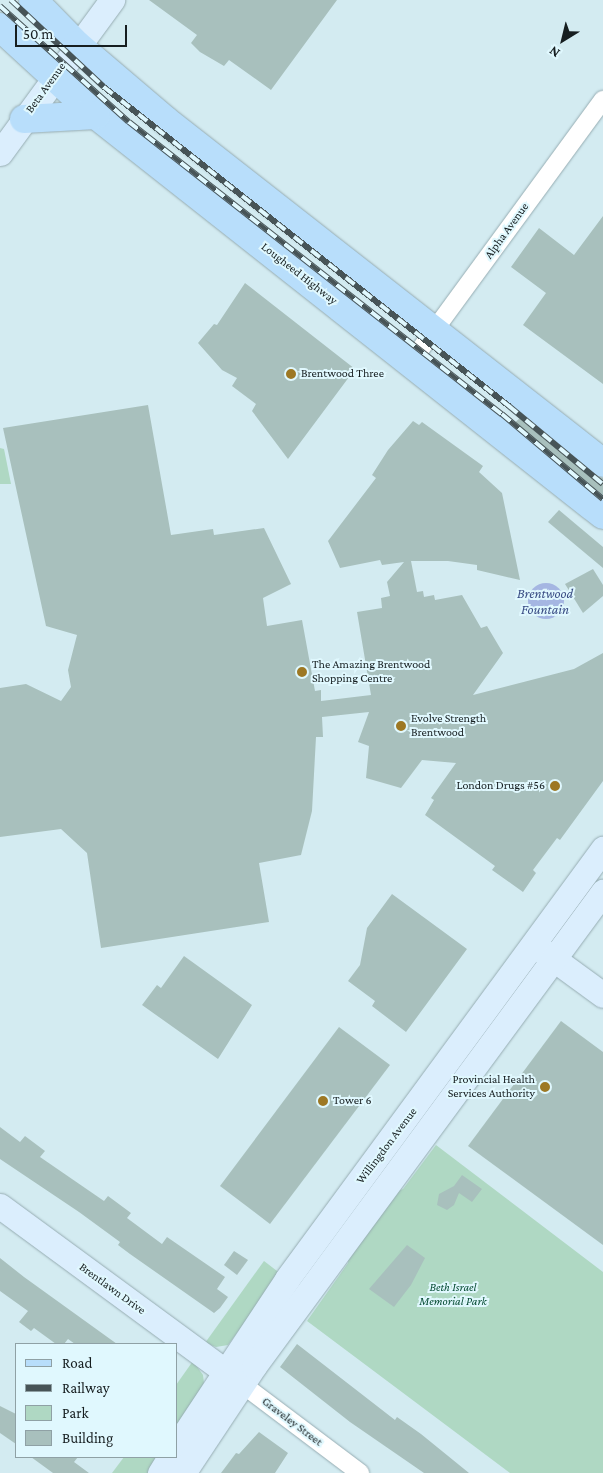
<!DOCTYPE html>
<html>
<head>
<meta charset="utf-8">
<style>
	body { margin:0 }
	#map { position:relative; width:603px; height:1473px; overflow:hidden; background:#d3ebf1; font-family:"Crimson Pro",serif }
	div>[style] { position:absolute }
	.green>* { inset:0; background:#afd8c3 }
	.water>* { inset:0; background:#a5b6e2 }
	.round { border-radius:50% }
	.building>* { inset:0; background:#a8c0bd }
	.roads { filter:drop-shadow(0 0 1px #96acb2) drop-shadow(0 0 1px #96acb2) }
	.street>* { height:18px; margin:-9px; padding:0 9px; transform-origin:9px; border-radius:9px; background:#fff }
	.secondary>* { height:25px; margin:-12.5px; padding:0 12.5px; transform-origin:12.5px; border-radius:12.5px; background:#dbeefd }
	.primary>* { height:28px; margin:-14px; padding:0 14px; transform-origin:14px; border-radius:14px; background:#b8defb }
	.rail>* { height:5.5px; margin-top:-2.75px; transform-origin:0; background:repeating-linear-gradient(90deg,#e0f8fe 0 11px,#475457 0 22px); box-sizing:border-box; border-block:1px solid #475457 }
	.dots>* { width:14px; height:14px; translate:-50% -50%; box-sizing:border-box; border:2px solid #e0f8fe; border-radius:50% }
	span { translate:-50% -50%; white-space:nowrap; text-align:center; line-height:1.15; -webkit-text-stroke:4px #e0f8fe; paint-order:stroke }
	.street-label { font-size:12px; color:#161e20 }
	.poi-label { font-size:12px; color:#161e20 }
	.left { translate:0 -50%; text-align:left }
	.right { translate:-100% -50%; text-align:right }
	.park-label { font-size:12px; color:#054b32; font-style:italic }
	.water-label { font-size:14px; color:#394c84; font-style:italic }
	.legend { position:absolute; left:15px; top:1343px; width:162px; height:115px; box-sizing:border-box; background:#e0f8fe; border:1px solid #8fa1a5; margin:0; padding:6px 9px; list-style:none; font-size:15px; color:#161e20 }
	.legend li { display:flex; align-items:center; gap:10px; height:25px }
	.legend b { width:25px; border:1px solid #8fa1a5 }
	.north { position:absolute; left:538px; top:15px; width:50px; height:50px; -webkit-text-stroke:4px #e0f8fe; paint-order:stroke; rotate:216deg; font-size:14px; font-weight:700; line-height:20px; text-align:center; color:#161e20 }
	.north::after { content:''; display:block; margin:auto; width:18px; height:22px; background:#161e20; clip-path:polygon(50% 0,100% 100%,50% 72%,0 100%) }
	.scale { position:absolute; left:15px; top:25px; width:112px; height:22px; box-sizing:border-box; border:2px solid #161e20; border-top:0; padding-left:6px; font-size:15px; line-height:18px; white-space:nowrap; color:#161e20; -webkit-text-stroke:4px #e0f8fe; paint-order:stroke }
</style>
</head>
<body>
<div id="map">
	<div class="green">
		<div style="clip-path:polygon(0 448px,4px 449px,11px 484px,0 484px)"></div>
		<div style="clip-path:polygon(436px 1145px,603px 1272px,603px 1473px,510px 1473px,307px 1321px,348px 1263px,349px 1253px,393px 1193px,403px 1189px)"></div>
		<div style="clip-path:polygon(264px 1261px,281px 1274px,228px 1345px,216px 1347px,205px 1343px)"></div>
		<div style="clip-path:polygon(193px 1361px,203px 1375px,204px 1383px,176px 1430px,176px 1385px)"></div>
		<div style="clip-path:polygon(124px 1457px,159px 1457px,149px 1473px,112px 1473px)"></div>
	</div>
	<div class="water">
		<div class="round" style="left:528px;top:583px;width:36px;height:36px"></div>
	</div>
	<div class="building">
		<div style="clip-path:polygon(149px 0,337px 0,271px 90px,229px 60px,224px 66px,200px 52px,191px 43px,197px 35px)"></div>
		<div style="clip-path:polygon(603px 216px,603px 384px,523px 325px,546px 293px,511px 267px,539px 228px,574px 255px)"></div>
		<div style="clip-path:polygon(245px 283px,355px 369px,288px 459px,252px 411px,256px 404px,232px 386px,237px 378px,222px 370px,198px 343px,214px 324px,217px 325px)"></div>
		<div style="clip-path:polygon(148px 405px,171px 535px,213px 529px,214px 535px,264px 528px,291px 584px,263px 598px,267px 626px,302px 620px,315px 691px,321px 690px,321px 701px,371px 695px,357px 612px,382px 608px,381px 598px,390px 596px,387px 582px,404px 562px,382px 565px,380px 560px,340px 568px,328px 541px,376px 478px,372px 475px,388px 450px,413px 421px,419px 425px,422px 422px,483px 466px,479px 472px,502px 493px,520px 580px,477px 570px,477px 565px,448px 561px,411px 561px,417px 592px,423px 591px,424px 597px,434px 595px,435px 600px,462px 595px,481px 628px,487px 626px,503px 653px,473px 695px,574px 669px,603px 653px,603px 781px,560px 840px,557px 838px,533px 870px,536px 873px,523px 892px,492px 870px,495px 866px,425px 815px,434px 800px,431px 798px,456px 763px,422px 760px,401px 788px,366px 778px,369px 746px,358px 742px,369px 712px,322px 717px,323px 737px,316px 737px,312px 811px,301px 855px,259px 863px,269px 922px,101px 948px,87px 853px,61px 829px,0 837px,0 688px,26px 684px,61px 701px,71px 687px,68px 670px,77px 635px,46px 626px,3px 428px)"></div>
		<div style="clip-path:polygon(520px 418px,593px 475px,603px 478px,603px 495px,513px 424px)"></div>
		<div style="clip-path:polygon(559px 510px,603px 547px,603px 568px,548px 522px)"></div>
		<div style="clip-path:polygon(593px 569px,603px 585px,603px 596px,583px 613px,565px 584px)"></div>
		<div style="clip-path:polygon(392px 894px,467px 949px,406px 1032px,372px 1006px,375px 1001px,348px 981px,360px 965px,367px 928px)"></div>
		<div style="clip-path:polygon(184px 956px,252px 1005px,218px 1059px,142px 1005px,157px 985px,161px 988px)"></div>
		<div style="clip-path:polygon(561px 1021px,603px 1052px,603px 1245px,468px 1146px)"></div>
		<div style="clip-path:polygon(339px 1027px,390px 1065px,270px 1224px,220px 1186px)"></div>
		<div style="clip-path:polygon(0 1127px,20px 1142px,25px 1136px,45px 1151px,40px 1157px,104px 1201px,108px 1196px,131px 1213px,127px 1218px,162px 1244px,167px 1237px,225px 1277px,217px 1289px,228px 1297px,220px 1308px,214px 1313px,130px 1254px,118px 1245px,120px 1242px,79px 1212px,0 1159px)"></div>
		<div style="clip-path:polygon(462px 1175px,482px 1189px,472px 1202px,459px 1193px,454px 1205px,447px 1210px,437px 1205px,439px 1194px,454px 1186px)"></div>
		<div style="clip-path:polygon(407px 1245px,425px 1258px,411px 1285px,394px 1307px,369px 1289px)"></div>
		<div style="clip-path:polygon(234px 1251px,248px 1260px,237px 1275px,224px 1265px)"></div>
		<div style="clip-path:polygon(0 1258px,24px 1277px,117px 1344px,75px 1344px,68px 1339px,64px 1344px,56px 1344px,34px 1328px,31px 1331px,19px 1322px,28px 1311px,0 1291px)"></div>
		<div style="clip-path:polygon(297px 1344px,395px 1420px,397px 1417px,421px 1434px,469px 1473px,424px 1473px,350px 1422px,280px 1367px)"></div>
		<div style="clip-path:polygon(0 1406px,16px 1414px,16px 1444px,0 1433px)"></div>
		<div style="clip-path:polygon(259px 1432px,288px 1453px,275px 1473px,221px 1473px,236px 1453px,239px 1454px)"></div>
		<div style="clip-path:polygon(31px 1457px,78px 1457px,74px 1462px,89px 1473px,53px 1473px)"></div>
	</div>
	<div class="roads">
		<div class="street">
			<div style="left:411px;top:362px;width:325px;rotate:-53.8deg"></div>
			<div style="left:242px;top:1384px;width:148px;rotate:37deg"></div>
		</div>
		<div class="secondary">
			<div style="left:0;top:153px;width:190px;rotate:-53.8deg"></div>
			<div style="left:540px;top:949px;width:78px;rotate:36.1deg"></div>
			<div style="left:0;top:1206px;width:295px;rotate:36.3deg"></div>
			<div style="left:176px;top:1447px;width:201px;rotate:-56.5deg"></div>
			<div style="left:287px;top:1279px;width:534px;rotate:-53.69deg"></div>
			<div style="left:160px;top:1473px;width:19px;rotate:-58deg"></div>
			<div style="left:183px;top:1473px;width:128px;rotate:-56.4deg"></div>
			<div style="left:254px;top:1366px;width:589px;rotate:-53.64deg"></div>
		</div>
		<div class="primary">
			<div style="left:33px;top:0;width:63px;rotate:45.6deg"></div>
			<div style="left:77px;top:45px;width:116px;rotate:40.4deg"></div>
			<div style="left:165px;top:120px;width:556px;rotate:38.06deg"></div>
			<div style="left:0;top:27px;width:130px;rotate:42.5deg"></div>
			<div style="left:96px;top:115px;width:646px;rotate:38.27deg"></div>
			<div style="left:24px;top:119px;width:72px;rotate:-3.2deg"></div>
		</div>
	</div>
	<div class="rail">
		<div style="left:11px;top:0;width:127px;rotate:43.1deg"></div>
		<div style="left:104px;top:87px;width:516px;rotate:38.23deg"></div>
		<div style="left:509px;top:406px;width:122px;rotate:39.7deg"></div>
		<div style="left:0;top:6px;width:173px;rotate:42deg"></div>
		<div style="left:129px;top:122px;width:474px;rotate:38.1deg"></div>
		<div style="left:502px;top:414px;width:132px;rotate:40.1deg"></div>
	</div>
	<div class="dots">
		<div style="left:291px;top:374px;background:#9d7824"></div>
		<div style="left:302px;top:672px;background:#9d7824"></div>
		<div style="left:401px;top:726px;background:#9d7824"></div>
		<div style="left:555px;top:786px;background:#9d7824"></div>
		<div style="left:545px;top:1087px;background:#9d7824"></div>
		<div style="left:323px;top:1101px;background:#9d7824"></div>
	</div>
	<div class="street-label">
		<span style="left:46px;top:88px;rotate:-54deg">Beta Avenue</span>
		<span style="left:507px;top:231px;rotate:-54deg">Alpha Avenue</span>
		<span style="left:299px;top:274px;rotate:38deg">Lougheed Highway</span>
		<span style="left:387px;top:1146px;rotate:-53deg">Willingdon Avenue</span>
		<span style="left:112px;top:1289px;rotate:36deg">Brentlawn Drive</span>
		<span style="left:292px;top:1422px;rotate:37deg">Graveley Street</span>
	</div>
	<div class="poi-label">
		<span class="left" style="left:301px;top:374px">Brentwood Three</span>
		<span class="left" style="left:312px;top:672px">The Amazing Brentwood<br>Shopping Centre</span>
		<span class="left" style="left:411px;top:726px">Evolve Strength<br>Brentwood</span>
		<span class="right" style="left:545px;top:786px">London Drugs #56</span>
		<span class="right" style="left:535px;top:1087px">Provincial Health<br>Services Authority</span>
		<span class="left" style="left:333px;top:1101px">Tower 6</span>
	</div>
	<div class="park-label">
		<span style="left:453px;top:1295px">Beth Israel<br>Memorial Park</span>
	</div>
	<div class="water-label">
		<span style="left:545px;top:601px">Brentwood<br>Fountain</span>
	</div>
	<ul class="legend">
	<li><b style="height:6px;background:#b8defb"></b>Road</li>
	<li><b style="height:6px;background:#475457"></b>Railway</li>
	<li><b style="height:14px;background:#afd8c3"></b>Park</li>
	<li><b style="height:14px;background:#a8c0bd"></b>Building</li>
	</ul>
	<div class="north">N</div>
	<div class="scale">50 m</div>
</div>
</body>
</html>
